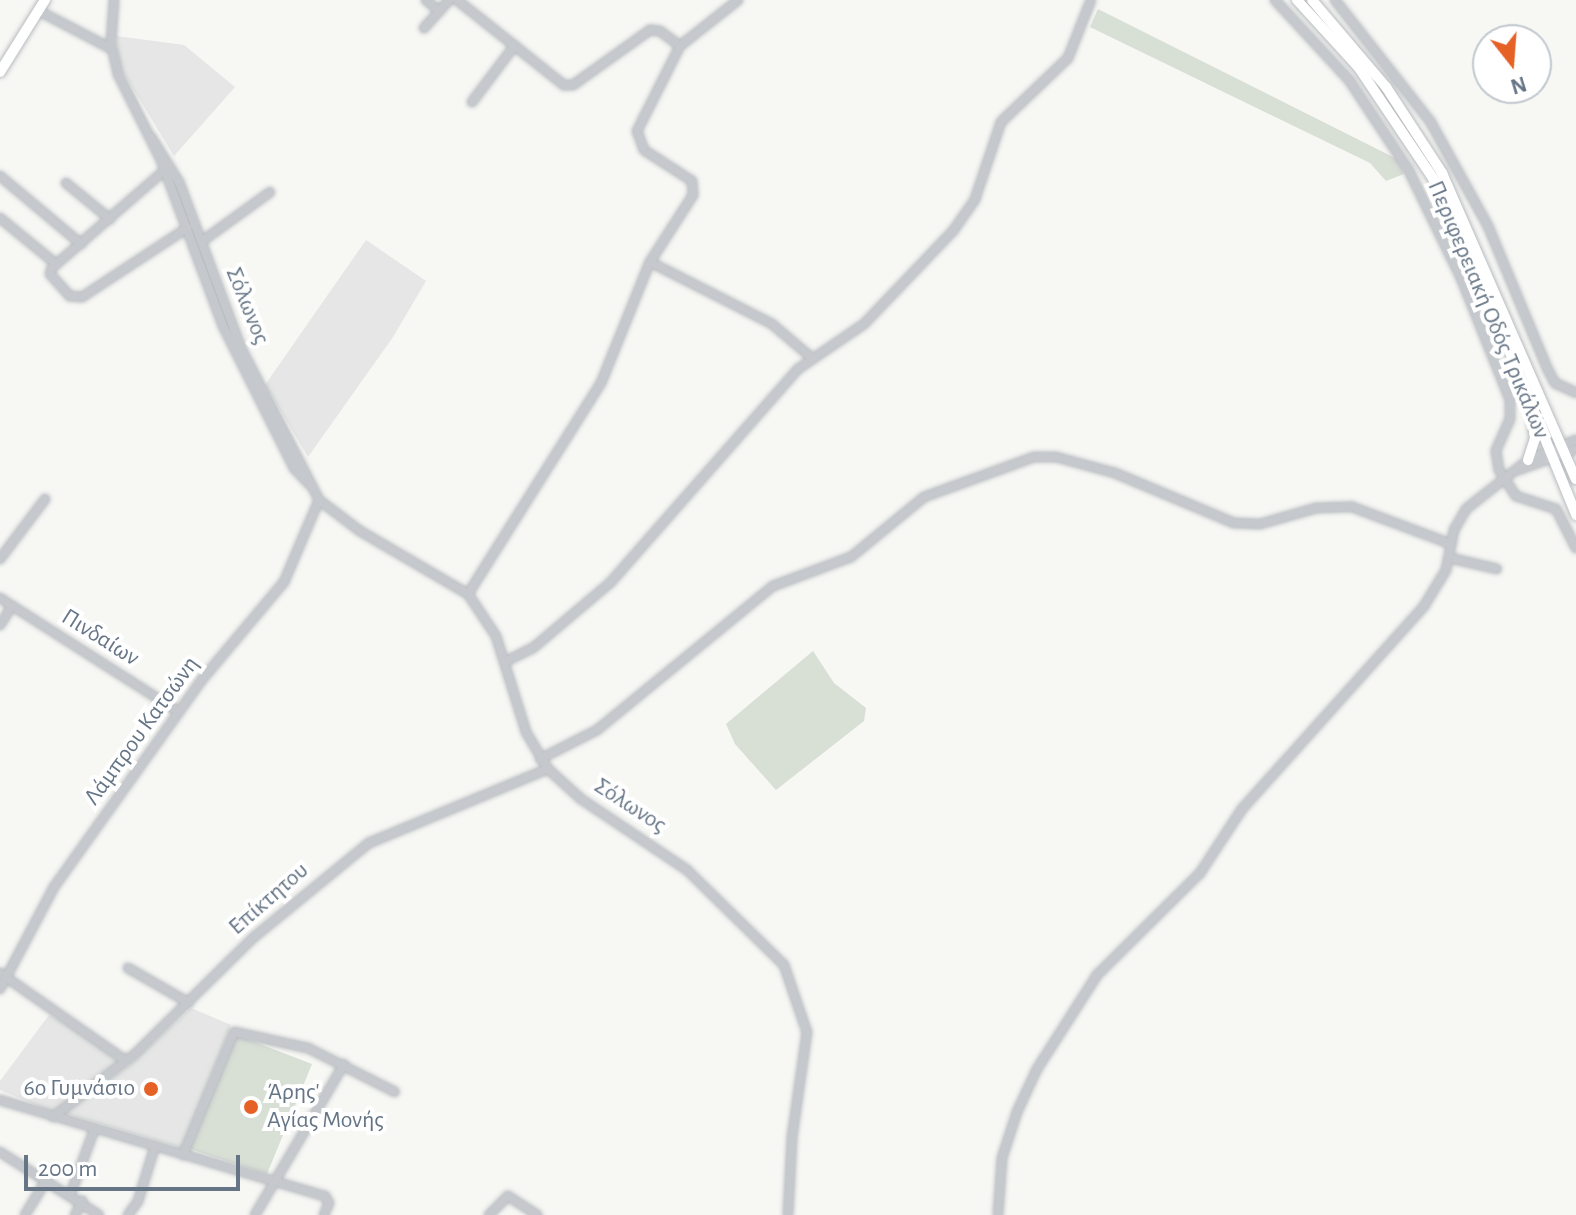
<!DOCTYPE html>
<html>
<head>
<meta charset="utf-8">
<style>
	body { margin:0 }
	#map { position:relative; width:1576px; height:1215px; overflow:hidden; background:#f7f7f4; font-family:"Alegreya Sans",sans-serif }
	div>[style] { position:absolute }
	.built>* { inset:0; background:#e5e6e5 }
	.green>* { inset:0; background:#d8dfd5 }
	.roads { filter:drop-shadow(0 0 2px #b8bcc0) drop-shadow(0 0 2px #b8bcc0) }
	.minor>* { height:8px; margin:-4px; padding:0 4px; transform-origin:4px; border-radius:4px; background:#c5c8cc }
	.major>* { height:10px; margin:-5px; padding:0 5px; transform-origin:5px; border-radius:5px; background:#fff }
	.dots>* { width:22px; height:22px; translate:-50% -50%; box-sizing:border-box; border:4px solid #fff; border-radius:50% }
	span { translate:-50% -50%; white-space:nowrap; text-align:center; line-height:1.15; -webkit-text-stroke:8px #fff; paint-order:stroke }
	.street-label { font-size:24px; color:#667586 }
	.poi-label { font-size:24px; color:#667586 }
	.right { translate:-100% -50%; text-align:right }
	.left { translate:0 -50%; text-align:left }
	.north { position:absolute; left:1472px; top:24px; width:80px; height:80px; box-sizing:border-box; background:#fff; border:2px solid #c2c8cf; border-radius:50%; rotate:163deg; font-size:22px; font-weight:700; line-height:32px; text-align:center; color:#667586 }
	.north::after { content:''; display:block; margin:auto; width:28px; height:36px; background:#e66125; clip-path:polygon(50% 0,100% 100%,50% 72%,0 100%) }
	.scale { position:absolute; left:24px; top:1155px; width:216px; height:36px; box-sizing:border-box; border:4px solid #667586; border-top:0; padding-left:10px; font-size:24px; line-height:28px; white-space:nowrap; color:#667586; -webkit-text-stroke:6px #fff; paint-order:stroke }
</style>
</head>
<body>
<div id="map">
	<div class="built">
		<div style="clip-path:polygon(116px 36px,184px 45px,235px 87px,174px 156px,121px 69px)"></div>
		<div style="clip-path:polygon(366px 240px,426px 281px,393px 337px,308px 457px,265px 385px)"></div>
		<div style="clip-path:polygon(191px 1008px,231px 1025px,182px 1148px,65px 1113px,129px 1066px)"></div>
		<div style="clip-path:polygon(49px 1015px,84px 1032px,118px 1062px,53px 1112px,0 1090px,0 1081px)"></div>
	</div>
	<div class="green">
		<div style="clip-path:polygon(1098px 9px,1397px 159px,1404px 174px,1386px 181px,1370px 163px,1090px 27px)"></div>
		<div style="clip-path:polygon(813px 651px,834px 683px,866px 708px,864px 721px,776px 790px,735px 744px,726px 724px)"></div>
		<div style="clip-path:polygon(236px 1035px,312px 1064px,267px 1174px,190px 1149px)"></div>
	</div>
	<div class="roads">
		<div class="minor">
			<div style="left:114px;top:0;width:43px;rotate:94deg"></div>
			<div style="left:111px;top:43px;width:32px;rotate:77deg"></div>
			<div style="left:118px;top:74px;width:96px;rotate:63.4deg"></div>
			<div style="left:161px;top:160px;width:177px;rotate:69.5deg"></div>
			<div style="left:223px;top:326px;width:159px;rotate:63.4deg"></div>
			<div style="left:294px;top:468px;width:22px;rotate:47deg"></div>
			<div style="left:426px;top:0;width:17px;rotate:40deg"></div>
			<div style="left:457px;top:0;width:137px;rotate:38.5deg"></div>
			<div style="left:564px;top:85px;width:9px"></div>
			<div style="left:573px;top:85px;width:95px;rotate:-35.5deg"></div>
			<div style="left:650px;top:30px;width:10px;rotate:6deg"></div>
			<div style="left:660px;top:31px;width:25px;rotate:37deg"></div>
			<div style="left:1275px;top:0;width:109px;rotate:47.2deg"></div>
			<div style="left:1349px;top:80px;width:107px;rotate:56.5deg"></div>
			<div style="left:1408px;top:169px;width:121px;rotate:64.1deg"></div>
			<div style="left:1461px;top:278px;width:131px;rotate:68.1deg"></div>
			<div style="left:1510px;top:400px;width:19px;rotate:90deg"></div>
			<div style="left:1510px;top:419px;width:35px;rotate:114deg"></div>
			<div style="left:1496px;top:451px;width:19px;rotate:81deg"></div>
			<div style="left:1499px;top:470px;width:31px;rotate:57deg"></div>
			<div style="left:1516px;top:496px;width:42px;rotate:18deg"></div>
			<div style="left:1556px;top:509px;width:44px;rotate:62.9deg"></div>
			<div style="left:1335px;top:0;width:154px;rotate:51.9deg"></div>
			<div style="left:1430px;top:121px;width:120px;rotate:61.1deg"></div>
			<div style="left:1488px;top:226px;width:156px;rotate:67.4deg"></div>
			<div style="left:1548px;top:370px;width:15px;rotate:62deg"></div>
			<div style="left:1555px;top:383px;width:23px;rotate:25deg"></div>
			<div style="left:39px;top:11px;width:82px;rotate:27.5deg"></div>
			<div style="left:424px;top:28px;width:38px;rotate:-48deg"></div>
			<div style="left:472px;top:102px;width:71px;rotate:-53deg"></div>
			<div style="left:151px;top:137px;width:53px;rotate:58.1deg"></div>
			<div style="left:179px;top:182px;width:177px;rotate:69.5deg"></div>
			<div style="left:241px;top:348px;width:171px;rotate:62.8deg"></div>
			<div style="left:319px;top:500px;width:51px;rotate:37.1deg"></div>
			<div style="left:360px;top:531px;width:125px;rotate:30.3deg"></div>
			<div style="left:468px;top:594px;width:50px;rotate:56.3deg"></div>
			<div style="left:496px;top:636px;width:101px;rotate:72.6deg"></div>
			<div style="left:526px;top:732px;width:43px;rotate:59.3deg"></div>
			<div style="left:548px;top:769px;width:45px;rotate:42.3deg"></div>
			<div style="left:581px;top:799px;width:128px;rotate:33.8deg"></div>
			<div style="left:687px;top:870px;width:136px;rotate:44.4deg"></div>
			<div style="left:784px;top:965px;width:71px;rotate:71.1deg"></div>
			<div style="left:807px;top:1032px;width:107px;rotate:98.1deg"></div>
			<div style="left:792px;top:1138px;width:77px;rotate:93deg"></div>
			<div style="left:165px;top:170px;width:150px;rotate:139.1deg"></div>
			<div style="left:52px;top:268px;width:6px;rotate:108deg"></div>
			<div style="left:50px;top:274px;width:30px;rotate:48deg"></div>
			<div style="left:70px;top:296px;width:12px;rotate:5deg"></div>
			<div style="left:82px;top:297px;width:126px;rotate:-33.3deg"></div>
			<div style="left:0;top:176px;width:106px;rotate:40deg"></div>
			<div style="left:66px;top:183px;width:57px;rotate:39.3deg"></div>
			<div style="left:0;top:218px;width:72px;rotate:39.4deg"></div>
			<div style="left:201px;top:242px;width:85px;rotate:-35.9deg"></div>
			<div style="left:650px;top:262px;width:137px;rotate:26.9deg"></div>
			<div style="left:772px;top:324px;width:52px;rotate:40.4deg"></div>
			<div style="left:1518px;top:470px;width:62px;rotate:-19.9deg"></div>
			<div style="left:1450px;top:558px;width:48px;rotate:13.2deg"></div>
			<div style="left:0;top:559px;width:75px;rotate:-53.1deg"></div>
			<div style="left:468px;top:594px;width:249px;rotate:-57.8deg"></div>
			<div style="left:601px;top:383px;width:131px;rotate:-68deg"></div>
			<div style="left:650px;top:262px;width:80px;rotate:-57.3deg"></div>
			<div style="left:693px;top:195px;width:14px;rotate:-94deg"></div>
			<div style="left:692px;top:181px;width:57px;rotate:-147.1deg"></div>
			<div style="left:644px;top:150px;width:20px;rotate:-110deg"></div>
			<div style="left:637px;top:131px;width:95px;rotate:-63.2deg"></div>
			<div style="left:680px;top:46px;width:74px;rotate:-38.4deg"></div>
			<div style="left:0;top:598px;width:212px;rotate:32.5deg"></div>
			<div style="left:0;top:625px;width:22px;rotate:-58deg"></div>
			<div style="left:505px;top:662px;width:31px;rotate:-27deg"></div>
			<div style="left:533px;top:648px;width:101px;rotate:-40.2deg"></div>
			<div style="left:610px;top:583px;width:285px;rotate:-48.7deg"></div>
			<div style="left:798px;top:369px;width:80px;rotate:-34.3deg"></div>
			<div style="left:864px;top:324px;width:129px;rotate:-46.3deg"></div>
			<div style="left:953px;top:231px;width:39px;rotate:-55deg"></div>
			<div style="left:975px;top:199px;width:81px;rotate:-71.3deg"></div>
			<div style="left:1001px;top:122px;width:93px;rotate:-43.7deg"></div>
			<div style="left:1068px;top:58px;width:62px;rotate:-68.4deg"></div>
			<div style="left:540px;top:759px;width:64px;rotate:-27deg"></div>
			<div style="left:597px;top:730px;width:227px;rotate:-39.3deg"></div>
			<div style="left:773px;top:586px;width:83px;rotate:-20.4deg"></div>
			<div style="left:851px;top:557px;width:94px;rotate:-39.4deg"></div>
			<div style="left:924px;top:497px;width:117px;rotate:-20deg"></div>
			<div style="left:1034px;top:457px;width:22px"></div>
			<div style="left:1056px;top:457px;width:61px;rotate:15.2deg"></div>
			<div style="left:1115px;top:473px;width:129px;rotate:22.8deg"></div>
			<div style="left:1234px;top:523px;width:26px;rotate:2deg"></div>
			<div style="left:1260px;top:524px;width:58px;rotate:-15.9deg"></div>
			<div style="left:1316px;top:508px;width:36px;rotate:-2deg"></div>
			<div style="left:1352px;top:507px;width:106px;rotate:20.5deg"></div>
			<div style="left:128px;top:968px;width:70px;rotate:29.8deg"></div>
			<div style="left:0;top:973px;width:154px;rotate:34.9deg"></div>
			<div style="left:0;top:989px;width:115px;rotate:-62.1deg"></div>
			<div style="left:54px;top:887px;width:252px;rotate:-54.5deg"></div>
			<div style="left:200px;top:682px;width:131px;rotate:-50deg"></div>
			<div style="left:284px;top:582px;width:89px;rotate:-66.9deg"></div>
			<div style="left:0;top:1100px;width:339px;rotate:16.5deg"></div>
			<div style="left:325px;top:1196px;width:8px;rotate:60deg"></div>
			<div style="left:329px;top:1203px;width:13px;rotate:113deg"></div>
			<div style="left:53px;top:1117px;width:103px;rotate:-37.5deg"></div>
			<div style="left:135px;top:1054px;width:167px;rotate:-44.5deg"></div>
			<div style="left:254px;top:937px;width:149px;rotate:-39.3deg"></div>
			<div style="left:369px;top:843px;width:194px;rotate:-22.5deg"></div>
			<div style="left:0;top:1152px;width:117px;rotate:32.5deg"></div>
			<div style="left:183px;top:1155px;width:133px;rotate:-67.5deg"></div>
			<div style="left:234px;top:1032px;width:76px;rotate:12.2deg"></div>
			<div style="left:308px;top:1048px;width:97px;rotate:26.8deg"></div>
			<div style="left:71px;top:1193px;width:67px;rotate:-69.9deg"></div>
			<div style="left:25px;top:1215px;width:42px;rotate:-58.6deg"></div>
			<div style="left:75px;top:1215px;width:16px;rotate:-63deg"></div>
			<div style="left:128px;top:1215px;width:17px;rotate:-54deg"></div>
			<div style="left:138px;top:1201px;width:58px;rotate:-72.8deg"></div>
			<div style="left:255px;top:1215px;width:175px;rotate:-59.5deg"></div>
			<div style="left:489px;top:1215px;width:27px;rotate:-45deg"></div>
			<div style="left:508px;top:1196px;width:35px;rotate:33deg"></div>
			<div style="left:998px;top:1215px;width:57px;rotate:-86deg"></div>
			<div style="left:1002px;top:1158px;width:48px;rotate:-71.9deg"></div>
			<div style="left:1017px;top:1112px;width:47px;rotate:-65.1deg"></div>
			<div style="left:1037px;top:1069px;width:112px;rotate:-57.4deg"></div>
			<div style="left:1097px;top:975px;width:145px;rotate:-44.7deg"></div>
			<div style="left:1200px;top:873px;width:77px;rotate:-56.7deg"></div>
			<div style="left:1242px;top:809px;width:273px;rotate:-48.1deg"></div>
			<div style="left:1424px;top:606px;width:42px;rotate:-58.6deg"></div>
			<div style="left:1446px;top:570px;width:41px;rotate:-78.7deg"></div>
			<div style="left:1454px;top:530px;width:24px;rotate:-60deg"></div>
			<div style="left:1466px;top:509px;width:79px;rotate:-38.3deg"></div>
			<div style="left:1528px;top:460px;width:52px;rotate:-22.6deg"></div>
		</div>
		<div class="major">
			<div style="left:1297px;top:0;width:92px;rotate:47.6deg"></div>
			<div style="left:1359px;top:68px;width:133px;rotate:56.1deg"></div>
			<div style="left:1433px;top:178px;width:75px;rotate:63.8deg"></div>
			<div style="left:1466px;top:245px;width:292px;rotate:67.8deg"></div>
			<div style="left:1312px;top:0;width:114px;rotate:49.6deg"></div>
			<div style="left:1386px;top:87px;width:103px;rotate:56.9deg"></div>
			<div style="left:1442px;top:173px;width:334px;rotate:66.4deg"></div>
			<div style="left:0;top:72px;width:85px;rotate:-58deg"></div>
			<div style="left:1528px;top:460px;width:22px;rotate:-72deg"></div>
			<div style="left:1535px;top:439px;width:16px;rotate:-97deg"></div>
		</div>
	</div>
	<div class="dots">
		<div style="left:151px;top:1089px;background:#e66125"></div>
		<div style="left:251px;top:1107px;background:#e66125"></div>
	</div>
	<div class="street-label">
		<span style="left:247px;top:306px;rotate:68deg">Σόλωνος</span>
		<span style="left:1488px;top:310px;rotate:67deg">Περιφερειακή Οδός Τρικάλων</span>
		<span style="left:100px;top:638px;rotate:32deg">Πινδαίων</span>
		<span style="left:142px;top:731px;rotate:-54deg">Λάμπρου Κατσώνη</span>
		<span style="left:630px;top:806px;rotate:33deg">Σόλωνος</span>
		<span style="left:269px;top:899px;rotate:-41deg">Επίκτητου</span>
	</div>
	<div class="poi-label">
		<span class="right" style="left:135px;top:1089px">6ο Γυμνάσιο</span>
		<span class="left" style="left:267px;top:1107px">Άρης'<br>Αγίας Μονής</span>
	</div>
	<div class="north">N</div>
	<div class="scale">200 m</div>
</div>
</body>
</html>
